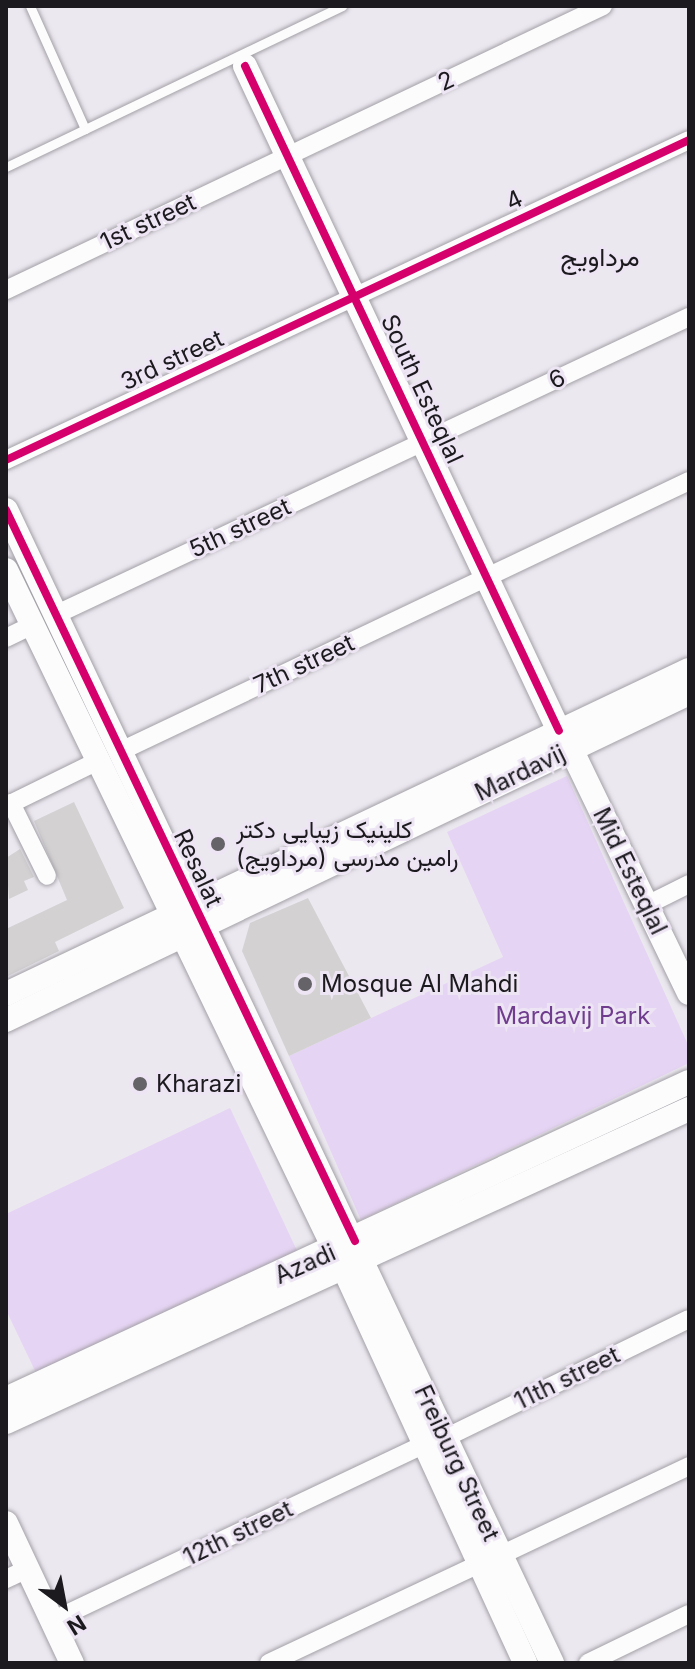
<!DOCTYPE html>
<html>
<head>
<meta charset="utf-8">
<style>
	body { margin:0 }
	#map { position:relative; width:695px; height:1669px; overflow:hidden; background:#ece8f0; font-family:Inter,Vazirmatn,sans-serif }
	div>[style] { position:absolute }
	.green>* { inset:0; background:#e6d4f4 }
	.building>* { inset:0; background:#d3d1d2 }
	.roads { filter:drop-shadow(0 0 2px #a3a0a6) drop-shadow(0 0 2px #a3a0a6) }
	.lane>* { height:9px; margin:-4.5px; padding:0 4.5px; transform-origin:4.5px; border-radius:4.5px; background:#fcfcfd }
	.street>* { height:18px; margin:-9px; padding:0 9px; transform-origin:9px; border-radius:9px; background:#fcfcfd }
	.secondary>* { height:24px; margin:-12px; padding:0 12px; transform-origin:12px; border-radius:12px; background:#fcfcfd }
	.cycleway>* { height:8px; margin:-4px; padding:0 4px; transform-origin:4px; border-radius:4px; background:#d6006c }
	.dots>* { width:22px; height:22px; translate:-50% -50%; box-sizing:border-box; border:4px solid #ede5f3; border-radius:50% }
	span { translate:-50% -50%; white-space:nowrap; text-align:center; line-height:1.15; -webkit-text-stroke:6px #ede5f3; paint-order:stroke }
	.street-label { font-size:24px; color:#1c1a1f }
	.poi-label { font-size:24px; color:#1c1a1f }
	.left { translate:0 -50%; text-align:left }
	.park-label { font-size:24px; color:#6f3c8e }
	.neighbourhood-label { font-size:26px; color:#1c1a1f }
	.frame { position:absolute; inset:0; border:8px solid #1c1a1f; pointer-events:none }
	.north { position:absolute; left:24px; top:1565px; width:80px; height:80px; -webkit-text-stroke:6px #ede5f3; paint-order:stroke; rotate:148deg; font-size:22px; font-weight:700; line-height:32px; text-align:center; color:#1c1a1f }
	.north::after { content:''; display:block; margin:auto; width:28px; height:36px; background:#1c1a1f; clip-path:polygon(50% 0,100% 100%,50% 72%,0 100%) }
</style>
</head>
<body>
<div id="map">
	<div class="green">
		<div style="clip-path:polygon(567px 776px,689px 1047px,689px 1063px,361px 1220px,289px 1056px,503px 957px,447px 832px)"></div>
		<div style="clip-path:polygon(230px 1108px,300px 1257px,39px 1379px,6px 1310px,6px 1214px)"></div>
	</div>
	<div class="building">
		<div style="clip-path:polygon(74px 802px,124px 908px,55px 942px,59px 951px,6px 977px,6px 929px,67px 900px,34px 821px)"></div>
		<div style="clip-path:polygon(20px 849px,34px 877px,24px 881px,28px 890px,9px 899px,6px 858px)"></div>
		<div style="clip-path:polygon(308px 898px,371px 1018px,289px 1056px,242px 951px,250px 923px)"></div>
	</div>
	<div class="roads">
		<div class="lane">
			<div style="left:30px;top:6px;width:135px;rotate:65.9deg"></div>
			<div style="left:6px;top:167px;width:373px;rotate:-25.6deg"></div>
		</div>
		<div class="street">
			<div style="left:6px;top:290px;width:661px;rotate:-25.44deg"></div>
			<div style="left:6px;top:460px;width:754px;rotate:-25.1deg"></div>
			<div style="left:55px;top:615px;width:701px;rotate:-25.18deg"></div>
			<div style="left:6px;top:638px;width:30px;rotate:-26deg"></div>
			<div style="left:121px;top:751px;width:629px;rotate:-25.42deg"></div>
			<div style="left:11px;top:803px;width:81px;rotate:63.7deg"></div>
			<div style="left:6px;top:806px;width:102px;rotate:-26.1deg"></div>
			<div style="left:647px;top:905px;width:47px;rotate:-26.6deg"></div>
			<div style="left:445px;top:1438px;width:271px;rotate:-26deg"></div>
			<div style="left:501px;top:1555px;width:208px;rotate:-25.3deg"></div>
			<div style="left:6px;top:1579px;width:23px;rotate:-25deg"></div>
			<div style="left:52px;top:1621px;width:412px;rotate:-25.4deg"></div>
			<div style="left:269px;top:1663px;width:232px;rotate:-25.2deg"></div>
			<div style="left:588px;top:1663px;width:112px;rotate:-25.9deg"></div>
		</div>
		<div class="secondary">
			<div style="left:245px;top:66px;width:735px;rotate:64.72deg"></div>
			<div style="left:6px;top:510px;width:1276px;rotate:64.66deg"></div>
			<div style="left:6px;top:570px;width:779px;rotate:64.19deg"></div>
			<div style="left:345px;top:1271px;width:431px;rotate:65.3deg"></div>
			<div style="left:571px;top:749px;width:271px;rotate:64.2deg"></div>
			<div style="left:6px;top:994px;width:756px;rotate:-25.38deg"></div>
			<div style="left:6px;top:1020px;width:757px;rotate:-25.58deg"></div>
			<div style="left:6px;top:1399px;width:753px;rotate:-24.9deg"></div>
			<div style="left:6px;top:1422px;width:751px;rotate:-24.62deg"></div>
			<div style="left:6px;top:1523px;width:155px;rotate:64.8deg"></div>
		</div>
	</div>
	<div class="cycleway">
		<div style="left:245px;top:66px;width:735px;rotate:64.72deg"></div>
		<div style="left:6px;top:460px;width:754px;rotate:-25.1deg"></div>
		<div style="left:6px;top:510px;width:810px;rotate:64.48deg"></div>
	</div>
	<div class="dots">
		<div style="left:218px;top:844px;background:#656268"></div>
		<div style="left:305px;top:984px;background:#656268"></div>
		<div style="left:140px;top:1084px;background:#656268"></div>
	</div>
	<div class="street-label">
		<span style="left:446px;top:81px;rotate:-25deg">2</span>
		<span style="left:514px;top:200px;rotate:-25deg">4</span>
		<span style="left:148px;top:222px;rotate:-25deg">1st street</span>
		<span style="left:172px;top:360px;rotate:-25deg">3rd street</span>
		<span style="left:557px;top:379px;rotate:-25deg">6</span>
		<span style="left:422px;top:389px;rotate:65deg">South Esteqlal</span>
		<span style="left:240px;top:528px;rotate:-25deg">5th street</span>
		<span style="left:304px;top:664px;rotate:-25deg">7th street</span>
		<span style="left:520px;top:773px;rotate:-26deg">Mardavij</span>
		<span style="left:198px;top:868px;rotate:65deg">Resalat</span>
		<span style="left:630px;top:871px;rotate:64deg">Mid Esteqlal</span>
		<span style="left:305px;top:1264px;rotate:-24deg">Azadi</span>
		<span style="left:567px;top:1378px;rotate:-26deg">11th street</span>
		<span style="left:457px;top:1463px;rotate:65deg">Freiburg Street</span>
		<span style="left:238px;top:1533px;rotate:-26deg">12th street</span>
	</div>
	<div class="poi-label">
		<span class="left" style="left:236px;top:844px">کلینیک زیبایی دکتر<br>رامین مدرسی (مرداویج)</span>
		<span class="left" style="left:321px;top:984px">Mosque Al Mahdi</span>
		<span class="left" style="left:156px;top:1084px">Kharazi</span>
	</div>
	<div class="park-label">
		<span style="left:573px;top:1016px">Mardavij Park</span>
	</div>
	<div class="neighbourhood-label">
		<span style="left:600px;top:257px">مرداویج</span>
	</div>
	<div class="frame"></div>
	<div class="north">N</div>
</div>
</body>
</html>
